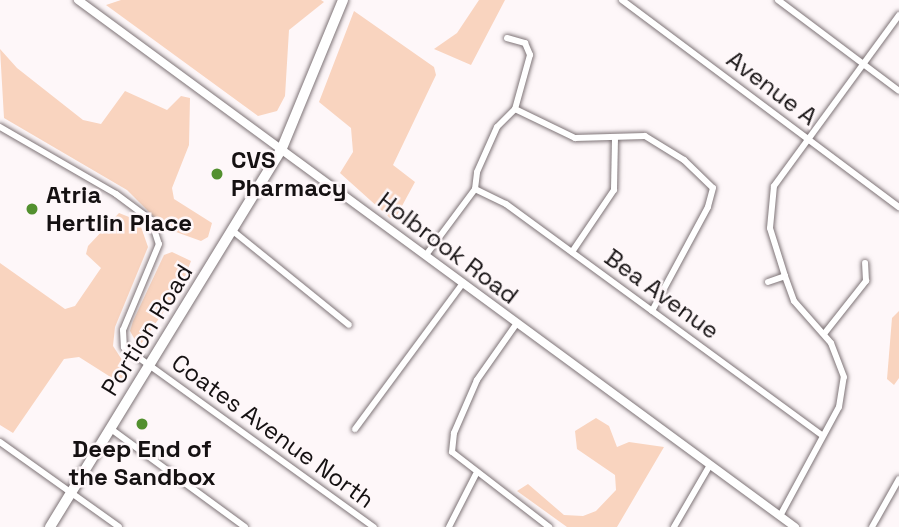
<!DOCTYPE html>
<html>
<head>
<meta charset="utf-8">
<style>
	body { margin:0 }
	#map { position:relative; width:899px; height:527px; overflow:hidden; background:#fef7f9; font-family:"Space Grotesk",sans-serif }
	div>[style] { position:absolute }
	.green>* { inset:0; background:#f9d4bf }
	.roads { filter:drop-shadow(0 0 2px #7e7477) drop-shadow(0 0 2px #7e7477) }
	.minor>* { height:6px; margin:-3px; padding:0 3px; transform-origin:3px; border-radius:3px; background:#fff }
	.tertiary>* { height:8px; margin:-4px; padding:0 4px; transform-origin:4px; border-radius:4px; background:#fff }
	.primary>* { height:10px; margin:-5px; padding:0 5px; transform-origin:5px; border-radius:5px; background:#fff }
	.dots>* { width:19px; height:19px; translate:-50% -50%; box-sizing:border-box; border:4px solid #fef7f9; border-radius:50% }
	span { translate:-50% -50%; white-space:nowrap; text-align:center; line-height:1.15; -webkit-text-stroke:5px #fef7f9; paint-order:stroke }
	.street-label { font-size:24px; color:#151112 }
	.poi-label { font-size:24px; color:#151112; font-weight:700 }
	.left { translate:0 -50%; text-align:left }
</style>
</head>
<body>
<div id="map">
	<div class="green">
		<div style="clip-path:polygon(121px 0,321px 0,324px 2px,289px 30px,285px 96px,277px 111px,258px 116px,106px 5px)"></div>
		<div style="clip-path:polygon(479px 0,505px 0,471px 65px,434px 49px,457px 33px)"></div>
		<div style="clip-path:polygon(354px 11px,434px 67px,436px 75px,393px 165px,415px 182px,396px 217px,390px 218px,340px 173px,353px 152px,351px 128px,319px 102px)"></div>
		<div style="clip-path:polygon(0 49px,17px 68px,83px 120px,101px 124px,125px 91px,167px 110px,181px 96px,190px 98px,189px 145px,172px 188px,174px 199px,212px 223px,208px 237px,201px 241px,165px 228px,127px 190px,4px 118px)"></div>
		<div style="clip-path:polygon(119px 213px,139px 221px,148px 247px,115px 327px,113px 346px,128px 369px,120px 383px,79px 357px,64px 359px,13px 433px,0 425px,0 263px,65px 309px,75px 306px,101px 268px,86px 254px,88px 246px)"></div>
		<div style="clip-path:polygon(172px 252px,191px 261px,181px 287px,139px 347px,130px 331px,133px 321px,164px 255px)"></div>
		<div style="clip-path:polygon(899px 311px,899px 378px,894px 385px,887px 379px,892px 318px)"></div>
		<div style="clip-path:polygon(596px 418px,609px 426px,617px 447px,629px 442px,664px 447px,617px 527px,567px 527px,517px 491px,528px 484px,564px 515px,583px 516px,596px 511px,616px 490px,615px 475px,577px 449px,575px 431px)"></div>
	</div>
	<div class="roads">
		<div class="minor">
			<div style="left:622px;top:0;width:346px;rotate:36.8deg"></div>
			<div style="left:778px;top:0;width:151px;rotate:36.9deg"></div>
			<div style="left:507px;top:38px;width:19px;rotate:16deg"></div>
			<div style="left:525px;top:43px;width:13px;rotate:67deg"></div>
			<div style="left:530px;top:55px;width:56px;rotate:105.5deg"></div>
			<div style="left:0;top:127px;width:134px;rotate:30deg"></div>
			<div style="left:116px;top:194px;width:44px;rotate:36.6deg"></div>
			<div style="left:151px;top:220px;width:25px;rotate:72deg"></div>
			<div style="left:159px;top:244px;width:93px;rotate:112.7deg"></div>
			<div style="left:123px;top:330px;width:17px;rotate:87deg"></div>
			<div style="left:124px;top:347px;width:308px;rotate:35.8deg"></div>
			<div style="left:475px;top:189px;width:34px;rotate:26deg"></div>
			<div style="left:506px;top:204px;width:391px;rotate:36.2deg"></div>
			<div style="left:233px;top:231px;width:149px;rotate:39deg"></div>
			<div style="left:572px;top:252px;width:75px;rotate:-55.9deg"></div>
			<div style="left:614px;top:190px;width:52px;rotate:-88.9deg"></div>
			<div style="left:426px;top:255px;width:82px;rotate:-53.4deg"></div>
			<div style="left:475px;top:189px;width:17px;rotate:-83deg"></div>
			<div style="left:477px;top:172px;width:49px;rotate:-66deg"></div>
			<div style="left:497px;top:127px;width:25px;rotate:-45deg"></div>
			<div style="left:515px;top:109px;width:67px;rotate:25.8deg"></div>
			<div style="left:575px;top:138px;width:70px;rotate:-1.6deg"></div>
			<div style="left:645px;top:136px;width:46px;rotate:31.6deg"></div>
			<div style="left:684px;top:160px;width:40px;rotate:44deg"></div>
			<div style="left:713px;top:188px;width:20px;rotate:105deg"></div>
			<div style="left:708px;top:207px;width:118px;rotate:118.3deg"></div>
			<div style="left:768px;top:282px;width:18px;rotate:-19deg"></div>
			<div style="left:517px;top:323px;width:70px;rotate:125.1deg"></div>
			<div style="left:477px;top:380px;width:58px;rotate:113.5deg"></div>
			<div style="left:454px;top:433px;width:19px;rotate:96deg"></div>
			<div style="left:452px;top:452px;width:123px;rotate:37.7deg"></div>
			<div style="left:824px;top:334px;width:68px;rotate:-51.6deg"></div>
			<div style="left:866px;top:281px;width:18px;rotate:-93deg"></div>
			<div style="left:111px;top:429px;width:166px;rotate:36.2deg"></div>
			<div style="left:355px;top:429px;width:182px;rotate:-53.5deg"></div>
			<div style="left:0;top:442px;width:146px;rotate:35.5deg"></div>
			<div style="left:780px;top:516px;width:124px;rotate:-61.6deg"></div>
			<div style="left:839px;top:407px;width:30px;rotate:-81deg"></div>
			<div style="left:844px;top:377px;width:36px;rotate:-111deg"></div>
			<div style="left:831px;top:343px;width:56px;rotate:-131.4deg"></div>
			<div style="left:794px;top:301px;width:27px;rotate:-110deg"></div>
			<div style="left:785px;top:276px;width:50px;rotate:-107.4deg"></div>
			<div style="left:770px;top:228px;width:42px;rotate:-84.6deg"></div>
			<div style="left:774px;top:186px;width:212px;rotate:-53.8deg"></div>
			<div style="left:449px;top:527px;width:59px;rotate:-63deg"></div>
			<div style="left:674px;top:527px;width:72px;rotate:-59.9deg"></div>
			<div style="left:872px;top:527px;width:55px;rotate:-60.6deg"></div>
		</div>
		<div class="tertiary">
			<div style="left:78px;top:0;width:890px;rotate:36.32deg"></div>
		</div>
		<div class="primary">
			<div style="left:50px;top:527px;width:444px;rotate:-58.5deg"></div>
			<div style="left:282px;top:148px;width:160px;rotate:-67.6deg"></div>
		</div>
	</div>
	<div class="dots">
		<div style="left:217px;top:174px;background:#53902f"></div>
		<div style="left:32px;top:209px;background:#53902f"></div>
		<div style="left:142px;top:424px;background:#53902f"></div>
	</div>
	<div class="street-label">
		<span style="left:772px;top:88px;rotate:37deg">Avenue A</span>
		<span style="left:448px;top:248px;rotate:37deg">Holbrook Road</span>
		<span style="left:662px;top:294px;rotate:36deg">Bea Avenue</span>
		<span style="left:147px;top:330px;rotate:-58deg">Portion Road</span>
		<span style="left:273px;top:431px;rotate:36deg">Coates Avenue North</span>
	</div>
	<div class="poi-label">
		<span class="left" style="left:231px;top:174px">CVS<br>Pharmacy</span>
		<span class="left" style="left:46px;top:209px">Atria<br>Hertlin Place</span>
		<span style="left:142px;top:463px">Deep End of<br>the Sandbox</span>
	</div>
</div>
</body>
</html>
